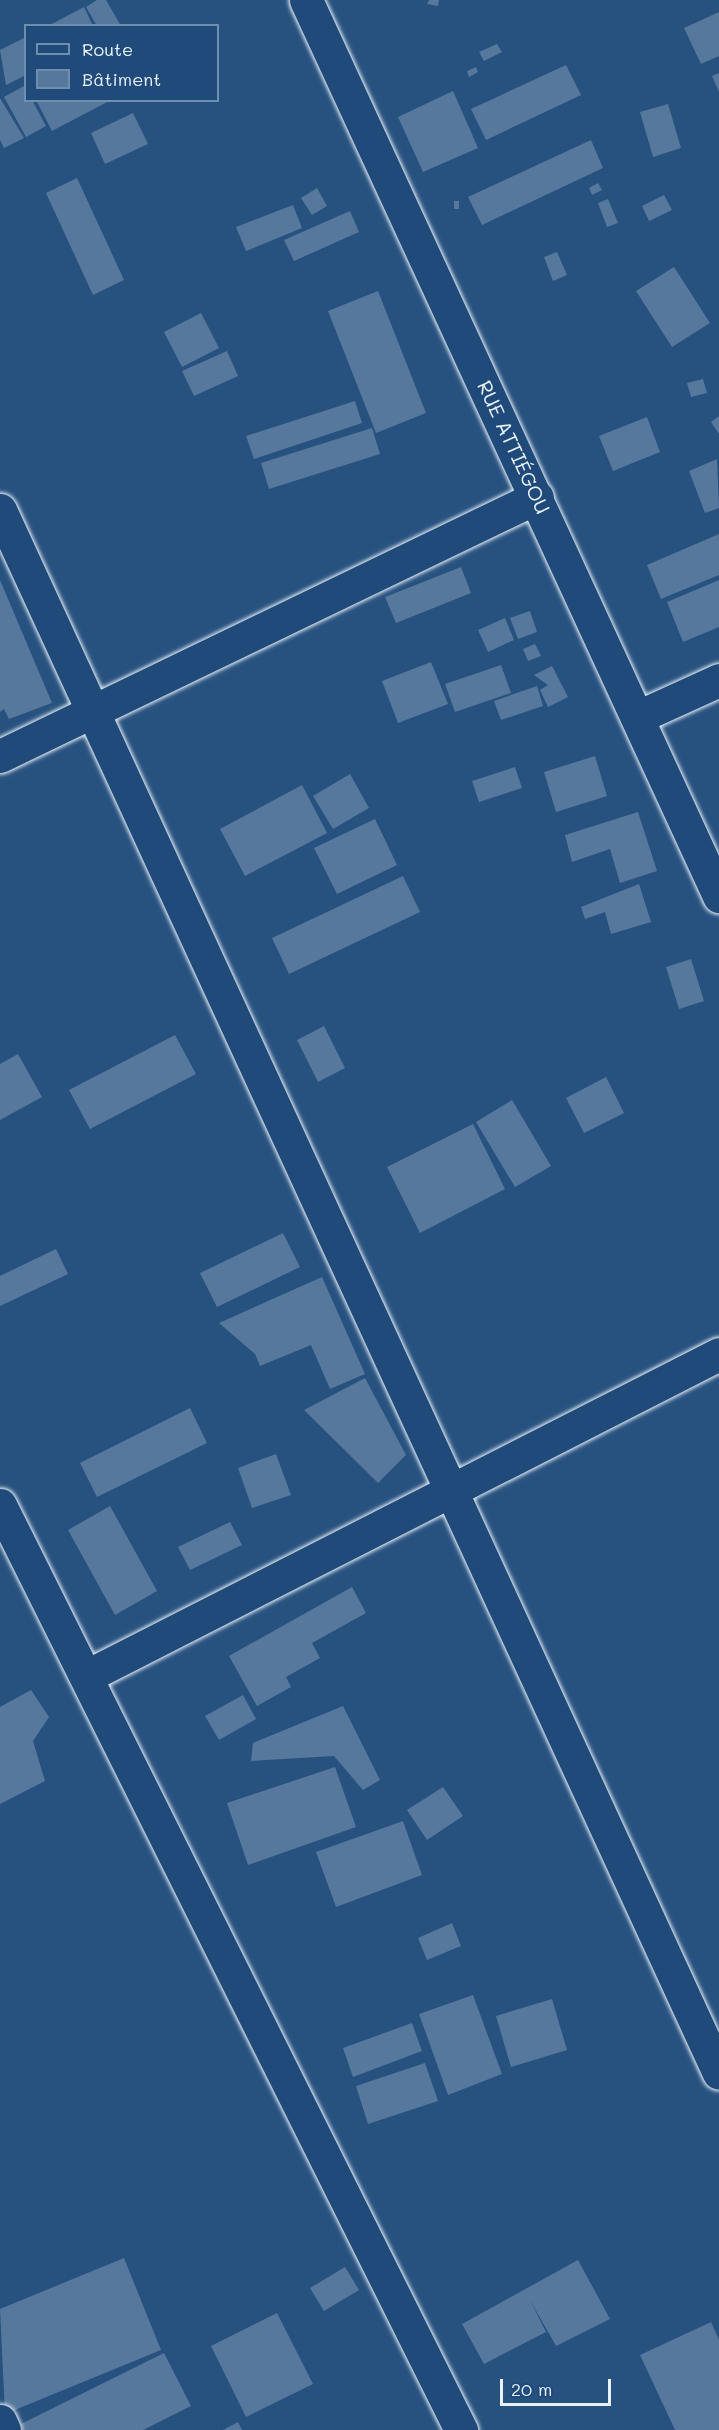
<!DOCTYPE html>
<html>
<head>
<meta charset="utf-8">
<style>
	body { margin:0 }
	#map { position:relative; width:719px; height:2430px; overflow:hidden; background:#27517f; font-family:Mali,sans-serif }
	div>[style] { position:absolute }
	.building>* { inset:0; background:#57789d }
	.roads { filter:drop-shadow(0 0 2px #e8f1f8) drop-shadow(0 0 2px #e8f1f8) }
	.minor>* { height:33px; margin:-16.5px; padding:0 16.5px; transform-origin:16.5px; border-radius:16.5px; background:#1f4a7a }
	span { translate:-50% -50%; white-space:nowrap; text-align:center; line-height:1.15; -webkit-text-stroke:4.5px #1f4a7a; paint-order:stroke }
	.street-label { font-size:20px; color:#e8f1f8 }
	.legend { position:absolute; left:24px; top:24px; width:195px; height:78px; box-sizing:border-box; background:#1f4a7a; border:2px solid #6f8dac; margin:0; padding:8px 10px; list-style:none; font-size:18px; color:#e8f1f8 }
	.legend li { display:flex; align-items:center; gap:12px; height:30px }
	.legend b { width:30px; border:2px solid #6f8dac }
	.scale { position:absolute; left:500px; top:2379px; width:111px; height:27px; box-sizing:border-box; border:3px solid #e8f1f8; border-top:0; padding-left:8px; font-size:18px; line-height:21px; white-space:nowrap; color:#e8f1f8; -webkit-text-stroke:4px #1f4a7a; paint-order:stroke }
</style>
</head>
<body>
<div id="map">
	<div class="building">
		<div style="clip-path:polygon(97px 0,106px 0,121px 26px,97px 26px,86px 7px)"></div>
		<div style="clip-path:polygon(429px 0,439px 0,438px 6px,427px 4px)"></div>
		<div style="clip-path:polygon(84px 7px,93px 26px,48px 26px)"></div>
		<div style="clip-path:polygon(719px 12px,719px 56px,701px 64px,684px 28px)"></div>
		<div style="clip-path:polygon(26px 37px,26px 75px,6px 85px,0 50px)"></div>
		<div style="clip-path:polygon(497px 44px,502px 52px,484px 61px,479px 52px)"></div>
		<div style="clip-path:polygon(566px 65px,581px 95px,486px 140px,471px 109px)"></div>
		<div style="clip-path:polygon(476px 67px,478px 72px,469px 77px,467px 71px)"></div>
		<div style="clip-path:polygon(719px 73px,719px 92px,712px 76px)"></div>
		<div style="clip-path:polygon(24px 86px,26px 100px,32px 100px,46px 126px,26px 137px,4px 97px)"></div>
		<div style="clip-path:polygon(453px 91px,478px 148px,423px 172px,398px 117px)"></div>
		<div style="clip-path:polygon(0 98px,24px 138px,4px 148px,0 140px)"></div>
		<div style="clip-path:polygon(36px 100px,111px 100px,52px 131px)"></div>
		<div style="clip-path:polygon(668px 104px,681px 148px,653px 157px,640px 112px)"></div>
		<div style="clip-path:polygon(133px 113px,148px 144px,105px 164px,91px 133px)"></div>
		<div style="clip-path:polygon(591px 140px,603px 168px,482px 225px,468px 197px)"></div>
		<div style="clip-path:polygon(77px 178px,124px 280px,93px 295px,46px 193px)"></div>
		<div style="clip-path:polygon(598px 183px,602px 190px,592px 195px,589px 188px)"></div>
		<div style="clip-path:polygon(317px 188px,327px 206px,312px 215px,301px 198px)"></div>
		<div style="clip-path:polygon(664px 195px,672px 210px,649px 221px,642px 206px)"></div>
		<div style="clip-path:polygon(608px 199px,618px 223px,607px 227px,598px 203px)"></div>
		<div style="clip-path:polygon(454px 201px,459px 201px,459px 209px,454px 209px)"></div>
		<div style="clip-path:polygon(293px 205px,302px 228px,246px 251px,236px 227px)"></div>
		<div style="clip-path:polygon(350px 211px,359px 232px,294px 261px,284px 240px)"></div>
		<div style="clip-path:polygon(557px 252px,567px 275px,553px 281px,544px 257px)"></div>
		<div style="clip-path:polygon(674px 267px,710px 323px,672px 347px,636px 291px)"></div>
		<div style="clip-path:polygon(378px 291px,426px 413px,376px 433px,328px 311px)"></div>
		<div style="clip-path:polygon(201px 313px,219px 348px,182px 367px,164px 332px)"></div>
		<div style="clip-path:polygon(227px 351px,238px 376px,194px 396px,182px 371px)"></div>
		<div style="clip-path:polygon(703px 379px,707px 393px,691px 397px,687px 383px)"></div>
		<div style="clip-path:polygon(355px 401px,362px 423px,254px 459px,246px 436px)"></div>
		<div style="clip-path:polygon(719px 416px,719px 434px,711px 422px)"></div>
		<div style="clip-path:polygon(647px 417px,660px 452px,613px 471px,599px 436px)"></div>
		<div style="clip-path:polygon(372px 428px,380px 454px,269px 489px,261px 463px)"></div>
		<div style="clip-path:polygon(717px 459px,719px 508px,705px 513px,689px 471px)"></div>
		<div style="clip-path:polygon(719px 534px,719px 575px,661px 599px,647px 565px)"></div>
		<div style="clip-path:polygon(461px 567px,471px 593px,396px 623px,385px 597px)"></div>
		<div style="clip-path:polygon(0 580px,52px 703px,9px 719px,4px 709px,0 712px)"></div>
		<div style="clip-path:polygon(719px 580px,719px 627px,683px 642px,667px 602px)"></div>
		<div style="clip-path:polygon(530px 611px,537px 632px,518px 639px,510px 618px)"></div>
		<div style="clip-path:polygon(505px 618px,514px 640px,488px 652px,478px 630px)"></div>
		<div style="clip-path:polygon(535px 644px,541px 656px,528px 661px,523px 649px)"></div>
		<div style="clip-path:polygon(431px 662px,448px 704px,398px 723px,382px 681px)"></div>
		<div style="clip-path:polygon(501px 665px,511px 693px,455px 712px,445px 684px)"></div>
		<div style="clip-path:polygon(552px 666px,568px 697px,548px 707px,540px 690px,548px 685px,534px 675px)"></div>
		<div style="clip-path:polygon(537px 686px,543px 706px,501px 720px,494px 701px)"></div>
		<div style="clip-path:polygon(595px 756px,607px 796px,556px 812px,544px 772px)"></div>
		<div style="clip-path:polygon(515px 767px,522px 788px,479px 802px,472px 781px)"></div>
		<div style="clip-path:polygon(350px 774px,369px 808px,333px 829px,313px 796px)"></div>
		<div style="clip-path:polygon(302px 785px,327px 833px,245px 876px,220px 829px)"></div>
		<div style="clip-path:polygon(638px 812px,657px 871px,620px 883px,610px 849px,572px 862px,565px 835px)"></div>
		<div style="clip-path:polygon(375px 819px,397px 865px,337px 894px,314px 848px)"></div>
		<div style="clip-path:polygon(403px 876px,420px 912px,289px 974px,272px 938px)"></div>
		<div style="clip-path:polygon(639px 884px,651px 922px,611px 934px,605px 912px,585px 919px,581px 907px)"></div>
		<div style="clip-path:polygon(691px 959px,704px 1001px,679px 1009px,666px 967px)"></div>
		<div style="clip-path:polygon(324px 1026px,345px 1068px,318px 1082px,297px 1040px)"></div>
		<div style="clip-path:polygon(175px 1035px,196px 1074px,90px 1129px,69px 1090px)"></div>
		<div style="clip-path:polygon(18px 1054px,42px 1097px,0 1120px,0 1064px)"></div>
		<div style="clip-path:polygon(606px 1077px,624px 1113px,584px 1133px,566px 1098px)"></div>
		<div style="clip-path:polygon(512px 1100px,551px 1166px,515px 1187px,476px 1122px)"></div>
		<div style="clip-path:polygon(473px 1124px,505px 1189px,420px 1233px,387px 1167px)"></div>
		<div style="clip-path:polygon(283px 1233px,300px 1267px,217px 1307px,200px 1273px)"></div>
		<div style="clip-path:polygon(56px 1249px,68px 1274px,0 1306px,0 1276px)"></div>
		<div style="clip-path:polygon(322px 1277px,365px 1374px,330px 1389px,311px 1345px,260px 1366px,255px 1354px,219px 1323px)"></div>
		<div style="clip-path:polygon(365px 1378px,406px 1455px,378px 1483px,304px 1410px)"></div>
		<div style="clip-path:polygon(190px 1408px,207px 1443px,97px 1497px,80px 1463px)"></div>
		<div style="clip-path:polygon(276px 1454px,291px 1495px,252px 1508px,238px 1468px)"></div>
		<div style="clip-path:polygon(110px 1506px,157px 1591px,115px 1615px,68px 1530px)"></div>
		<div style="clip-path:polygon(230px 1522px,242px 1545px,190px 1570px,178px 1547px)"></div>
		<div style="clip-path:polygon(352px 1587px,366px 1613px,312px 1643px,320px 1658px,286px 1677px,291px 1687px,257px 1706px,229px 1656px)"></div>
		<div style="clip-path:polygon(31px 1690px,49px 1717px,33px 1741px,45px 1781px,0 1804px,0 1707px)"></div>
		<div style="clip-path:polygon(243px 1695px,256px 1719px,219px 1740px,205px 1716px)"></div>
		<div style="clip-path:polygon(343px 1706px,380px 1780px,363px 1790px,334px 1756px,251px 1761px,253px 1743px)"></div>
		<div style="clip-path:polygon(335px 1767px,356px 1827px,248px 1865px,227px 1803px)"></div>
		<div style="clip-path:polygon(443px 1787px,463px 1816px,427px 1840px,407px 1810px)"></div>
		<div style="clip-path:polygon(403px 1821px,422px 1875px,336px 1907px,316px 1852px)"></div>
		<div style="clip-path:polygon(452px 1923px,461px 1946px,427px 1960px,418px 1938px)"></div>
		<div style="clip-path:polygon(473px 1995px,502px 2074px,448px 2095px,419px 2014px)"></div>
		<div style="clip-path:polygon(552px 1999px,567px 2050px,511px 2067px,496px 2016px)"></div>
		<div style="clip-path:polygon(412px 2023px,422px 2051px,353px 2077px,343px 2048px)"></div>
		<div style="clip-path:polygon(425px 2063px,438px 2101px,368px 2124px,356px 2086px)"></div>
		<div style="clip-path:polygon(124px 2258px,161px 2350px,5px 2414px,0 2309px)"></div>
		<div style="clip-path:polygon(578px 2260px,610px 2319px,556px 2346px,530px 2300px,546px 2332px,484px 2364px,462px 2324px)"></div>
		<div style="clip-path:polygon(345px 2267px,359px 2290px,324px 2311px,310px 2288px)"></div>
		<div style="clip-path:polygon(277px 2313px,313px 2384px,246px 2417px,211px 2346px)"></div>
		<div style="clip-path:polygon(711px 2322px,719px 2340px,719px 2430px,675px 2430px,640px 2355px)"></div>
		<div style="clip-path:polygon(164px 2353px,191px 2406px,143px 2430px,23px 2430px,21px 2424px)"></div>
		<div style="clip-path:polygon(238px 2422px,242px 2430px,223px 2430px)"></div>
	</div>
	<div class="roads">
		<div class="minor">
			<div style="left:306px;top:0;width:987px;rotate:65.25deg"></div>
			<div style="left:0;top:510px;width:1720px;rotate:65.3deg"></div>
			<div style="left:640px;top:716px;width:87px;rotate:-24.5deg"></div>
			<div style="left:0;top:756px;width:596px;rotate:-25.75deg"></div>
			<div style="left:0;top:1505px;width:1034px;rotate:63.51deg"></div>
			<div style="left:87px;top:1676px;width:709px;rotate:-27deg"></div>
			<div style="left:0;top:2421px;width:10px;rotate:66deg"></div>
		</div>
	</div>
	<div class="street-label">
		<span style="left:514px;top:447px;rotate:65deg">RUE ATTIÉGOU</span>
	</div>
	<ul class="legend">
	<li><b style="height:8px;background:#1f4a7a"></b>Route</li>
	<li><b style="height:16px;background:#57789d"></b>Bâtiment</li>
	</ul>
	<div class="scale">20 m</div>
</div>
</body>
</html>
